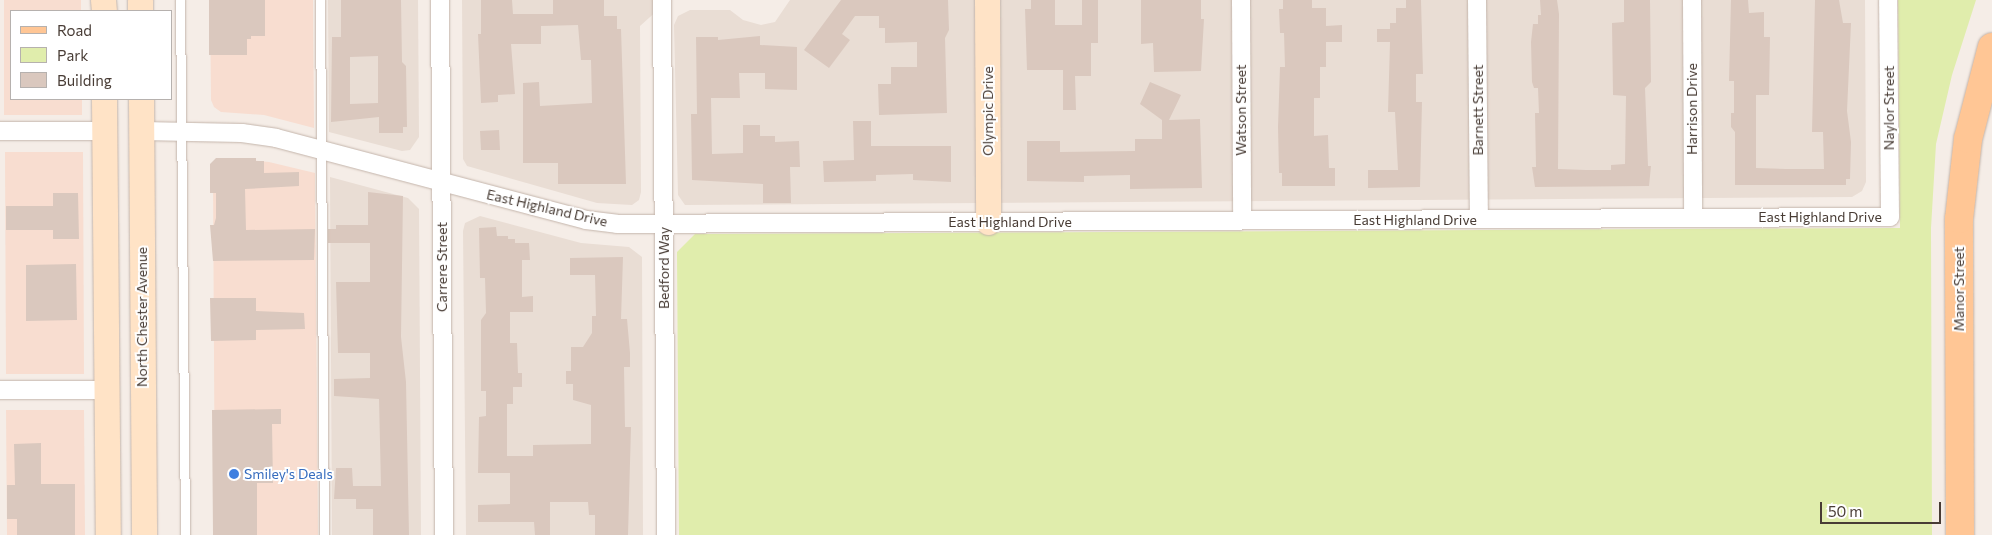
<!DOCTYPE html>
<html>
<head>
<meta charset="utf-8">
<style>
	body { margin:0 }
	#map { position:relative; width:1992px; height:535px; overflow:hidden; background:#f5ede7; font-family:Commissioner,sans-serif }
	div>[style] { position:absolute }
	.residential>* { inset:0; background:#e9ddd4 }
	.commercial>* { inset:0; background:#f8ddd0 }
	.green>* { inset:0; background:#e0edac }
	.building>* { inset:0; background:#dac8be }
	.roads { filter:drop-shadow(0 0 1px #c4b5ab) drop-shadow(0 0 1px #c4b5ab) }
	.lane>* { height:9px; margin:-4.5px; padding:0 4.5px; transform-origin:4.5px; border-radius:4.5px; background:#fff }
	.street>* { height:18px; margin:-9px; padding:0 9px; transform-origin:9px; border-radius:9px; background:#fff }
	.secondary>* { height:25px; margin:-12.5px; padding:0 12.5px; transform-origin:12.5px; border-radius:12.5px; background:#ffe3c6 }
	.primary>* { height:28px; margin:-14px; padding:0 14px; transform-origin:14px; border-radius:14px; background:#ffc695 }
	.dots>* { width:14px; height:14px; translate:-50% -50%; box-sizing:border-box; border:2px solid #fff; border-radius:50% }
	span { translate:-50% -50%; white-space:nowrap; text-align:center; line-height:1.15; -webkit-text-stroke:4px #fff; paint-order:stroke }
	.street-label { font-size:14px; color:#483c35 }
	.shop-label { font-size:14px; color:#366cbe }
	.left { translate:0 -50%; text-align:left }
	.legend { position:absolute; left:10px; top:10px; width:162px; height:90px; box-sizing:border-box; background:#fff; border:1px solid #b6b1ae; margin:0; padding:6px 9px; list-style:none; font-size:15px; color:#483c35 }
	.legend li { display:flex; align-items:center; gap:10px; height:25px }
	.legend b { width:25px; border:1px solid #b6b1ae }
	.scale { position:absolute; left:1820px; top:502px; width:121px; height:22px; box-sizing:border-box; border:2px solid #483c35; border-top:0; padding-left:6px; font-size:15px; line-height:18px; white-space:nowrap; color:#483c35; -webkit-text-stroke:4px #fff; paint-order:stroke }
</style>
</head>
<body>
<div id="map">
	<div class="residential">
		<div style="clip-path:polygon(328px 0,418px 0,419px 137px,410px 150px,402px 151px,329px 132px)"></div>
		<div style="clip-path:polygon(462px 0,669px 0,640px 26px,641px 192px,639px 200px,632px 205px,597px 203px,467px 166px,463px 159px)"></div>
		<div style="clip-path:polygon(790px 0,1865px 0,1866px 182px,1862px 191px,1852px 197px,685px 205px,678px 195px,674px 25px,678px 16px,690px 10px,730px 10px,743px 20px,761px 25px,775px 22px)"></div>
		<div style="clip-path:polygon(330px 177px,408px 198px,419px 209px,421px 535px,332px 535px)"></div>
		<div style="clip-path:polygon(480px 216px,581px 243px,629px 247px,642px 257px,643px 535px,466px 535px,463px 231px,465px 223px)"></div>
	</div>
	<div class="commercial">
		<div style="clip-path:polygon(4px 0,81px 0,81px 11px,11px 11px,11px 99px,82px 99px,82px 115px,4px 115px)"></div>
		<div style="clip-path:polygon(210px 0,313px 0,314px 128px,264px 115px,221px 112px,214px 107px,211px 100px)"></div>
		<div style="clip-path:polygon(5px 152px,83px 152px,84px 374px,6px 374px)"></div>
		<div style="clip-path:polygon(232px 158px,269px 162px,315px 173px,318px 535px,215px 535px,213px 172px,221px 159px)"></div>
		<div style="clip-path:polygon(6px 410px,84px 410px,85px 535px,7px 535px)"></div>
	</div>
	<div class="green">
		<div style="clip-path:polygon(1898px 0,1976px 0,1952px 75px,1936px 144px,1931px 228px,1932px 535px,679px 535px,677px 252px,695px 234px,1900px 228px)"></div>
	</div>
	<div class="building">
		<div style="clip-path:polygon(209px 0,265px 0,265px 36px,251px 36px,251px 39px,247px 39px,247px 55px,209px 55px)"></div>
		<div style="clip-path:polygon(evenodd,341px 0,401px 0,402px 62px,406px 66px,407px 127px,403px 127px,403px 133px,379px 133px,379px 117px,331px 122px,332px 37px,341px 37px,341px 0,378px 56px,378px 103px,350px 104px,350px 57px,378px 56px)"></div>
		<div style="clip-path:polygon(481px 0,512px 0,513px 14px,553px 14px,553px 0,604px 0,604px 16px,617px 16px,617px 29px,621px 29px,626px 184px,558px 184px,558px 163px,523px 163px,523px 83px,539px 82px,540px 106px,592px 103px,591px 60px,581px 60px,578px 25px,541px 26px,541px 44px,511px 44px,515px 94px,498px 95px,498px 102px,481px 103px,478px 34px,481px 34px)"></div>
		<div style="clip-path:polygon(841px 0,948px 0,949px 30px,945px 38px,947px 113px,879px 115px,878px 84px,891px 84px,891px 67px,917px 67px,917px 42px,885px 43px,885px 28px,879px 28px,879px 16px,855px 16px,842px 34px,850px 40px,829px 68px,804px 50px)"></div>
		<div style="clip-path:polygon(1031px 0,1055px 0,1055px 25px,1082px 25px,1082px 0,1098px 0,1098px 43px,1091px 43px,1091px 76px,1075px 76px,1076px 110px,1063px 110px,1063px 70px,1027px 70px,1025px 9px,1031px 9px)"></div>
		<div style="clip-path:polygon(1141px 0,1201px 0,1201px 19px,1204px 19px,1201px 71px,1154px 72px,1153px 43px,1141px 44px)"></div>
		<div style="clip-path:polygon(1283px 0,1312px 0,1312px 8px,1326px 8px,1326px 26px,1342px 25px,1342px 42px,1326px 42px,1326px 67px,1320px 67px,1320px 98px,1314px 98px,1314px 136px,1328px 135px,1329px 168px,1335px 168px,1335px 186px,1282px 186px,1282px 173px,1279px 173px,1278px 127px,1280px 67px,1285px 67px,1284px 33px,1280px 33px,1279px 9px,1283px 9px)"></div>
		<div style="clip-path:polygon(1406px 0,1421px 0,1423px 74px,1416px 74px,1416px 102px,1422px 102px,1420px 187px,1368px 188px,1368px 170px,1398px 170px,1395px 112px,1388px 112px,1390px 42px,1377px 42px,1377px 29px,1390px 29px,1390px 23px,1396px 23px,1396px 8px,1406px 8px)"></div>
		<div style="clip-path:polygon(1540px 0,1557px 0,1559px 14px,1558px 169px,1586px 170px,1611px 170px,1611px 165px,1625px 164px,1626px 96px,1613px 95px,1612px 23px,1624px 22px,1624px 0,1650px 0,1651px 82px,1645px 88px,1648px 166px,1651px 166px,1649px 186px,1535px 187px,1532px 167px,1536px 167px,1535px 113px,1539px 113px,1538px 88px,1534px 88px,1532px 82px,1531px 42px,1533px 24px,1538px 24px,1538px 15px,1541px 15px)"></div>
		<div style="clip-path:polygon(1731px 0,1748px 0,1749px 13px,1764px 12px,1764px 37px,1770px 37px,1769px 95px,1756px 95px,1756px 168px,1786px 169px,1824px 169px,1823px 132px,1812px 132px,1815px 0,1839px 0,1843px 23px,1851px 23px,1847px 111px,1851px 142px,1850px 179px,1846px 179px,1846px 185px,1735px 185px,1735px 132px,1731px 127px,1731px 113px,1734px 113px,1734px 81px,1729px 81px)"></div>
		<div style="clip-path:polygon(760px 36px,760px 45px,797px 47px,797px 90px,765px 89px,765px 73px,739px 73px,740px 98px,711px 98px,712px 154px,743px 153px,743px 125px,760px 125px,760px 136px,775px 136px,775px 142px,799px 141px,800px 167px,790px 167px,791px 203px,763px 203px,763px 184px,692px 180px,691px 114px,697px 114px,696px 37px,718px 37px,718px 40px)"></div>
		<div style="clip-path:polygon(1150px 82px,1181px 95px,1169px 120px,1200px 119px,1202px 188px,1130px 189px,1130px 175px,1084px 176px,1084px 182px,1027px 181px,1027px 141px,1060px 141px,1060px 152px,1135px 151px,1135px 139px,1162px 139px,1162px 120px,1140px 104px)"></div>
		<div style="clip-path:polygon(853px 121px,871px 121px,871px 146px,951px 146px,951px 182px,913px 180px,913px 174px,876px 175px,876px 181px,824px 182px,823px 161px,854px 160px)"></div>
		<div style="clip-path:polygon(499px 130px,500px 150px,481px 150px,480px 131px)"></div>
		<div style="clip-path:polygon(216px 158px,256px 158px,256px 161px,264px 161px,264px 173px,299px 172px,299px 186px,245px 189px,246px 230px,315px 229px,314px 260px,213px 261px,210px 225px,214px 225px,216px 218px,216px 193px,210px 193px,210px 164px)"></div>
		<div style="clip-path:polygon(368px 192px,403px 196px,401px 337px,406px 382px,409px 535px,373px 535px,373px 509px,356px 509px,356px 499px,334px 499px,336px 468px,352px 468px,353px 486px,381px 486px,379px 399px,334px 396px,334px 379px,370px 378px,370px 353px,338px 353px,336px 282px,370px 282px,370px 243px,328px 243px,328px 229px,336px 229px,336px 225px,368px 225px)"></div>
		<div style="clip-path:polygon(53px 193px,78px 193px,79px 239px,53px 239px,53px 230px,6px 230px,6px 206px,53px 206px)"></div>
		<div style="clip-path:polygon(496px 227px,497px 236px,508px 236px,508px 239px,515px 239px,515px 243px,529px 243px,530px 260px,522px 260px,522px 297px,533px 296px,533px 312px,510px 312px,510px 343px,517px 343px,518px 373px,522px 373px,522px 387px,513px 387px,513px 404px,507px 404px,507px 456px,533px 456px,533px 445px,591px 444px,591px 405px,573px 400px,573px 384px,566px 384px,566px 371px,571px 371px,571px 347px,583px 347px,592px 333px,592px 316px,596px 316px,595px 275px,570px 275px,570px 258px,623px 257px,621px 319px,627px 319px,630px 353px,630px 367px,624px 367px,625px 427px,631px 427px,628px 535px,595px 535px,595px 515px,589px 515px,588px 502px,550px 502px,550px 535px,535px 535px,534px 522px,478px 522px,478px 505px,510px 504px,510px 473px,478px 473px,479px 417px,486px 416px,486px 391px,481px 391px,481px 320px,486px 313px,485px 278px,480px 278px,479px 228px)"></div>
		<div style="clip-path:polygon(76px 264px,77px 320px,26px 321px,26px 265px)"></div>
		<div style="clip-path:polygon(210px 298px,256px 298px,256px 311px,304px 313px,305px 329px,256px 330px,256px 340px,211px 341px)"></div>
		<div style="clip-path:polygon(281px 409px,281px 424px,272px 424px,273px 483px,257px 483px,257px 535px,213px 535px,212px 410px)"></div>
		<div style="clip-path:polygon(41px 443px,41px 484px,75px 484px,75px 535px,17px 535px,17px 519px,7px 519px,7px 485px,15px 485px,14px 444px)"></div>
	</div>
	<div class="roads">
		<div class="lane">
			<div style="left:180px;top:0;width:535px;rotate:89.46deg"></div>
			<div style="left:320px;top:0;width:535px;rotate:89.57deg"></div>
		</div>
		<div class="street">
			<div style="left:440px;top:0;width:535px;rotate:89.57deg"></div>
			<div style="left:662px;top:0;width:535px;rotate:89.57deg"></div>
			<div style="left:1241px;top:0;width:220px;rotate:89.7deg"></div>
			<div style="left:1477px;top:0;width:219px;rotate:89.5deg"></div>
			<div style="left:1692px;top:0;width:218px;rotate:89.7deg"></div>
			<div style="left:0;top:131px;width:104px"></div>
			<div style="left:141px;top:131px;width:101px;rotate:1.1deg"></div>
			<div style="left:242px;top:133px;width:34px;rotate:8deg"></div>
			<div style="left:276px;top:138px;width:321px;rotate:14.8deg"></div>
			<div style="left:586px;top:220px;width:31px;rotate:7deg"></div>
			<div style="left:617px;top:224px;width:1273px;rotate:-0.32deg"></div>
			<div style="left:1890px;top:217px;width:217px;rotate:-90.5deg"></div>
			<div style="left:0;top:390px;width:106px"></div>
		</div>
		<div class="secondary">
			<div style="left:103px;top:0;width:11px;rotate:85deg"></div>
			<div style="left:140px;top:0;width:11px;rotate:90deg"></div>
			<div style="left:987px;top:0;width:222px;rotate:89.7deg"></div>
			<div style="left:104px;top:99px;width:436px;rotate:89.5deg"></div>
			<div style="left:141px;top:99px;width:436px;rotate:89.6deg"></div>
		</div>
		<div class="primary">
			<div style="left:1960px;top:535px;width:316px;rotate:-90.2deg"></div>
			<div style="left:1959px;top:219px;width:81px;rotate:-83.6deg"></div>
			<div style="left:1968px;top:139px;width:95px;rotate:-75.4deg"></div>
		</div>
	</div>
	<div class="dots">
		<div style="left:234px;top:474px;background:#3f7fe0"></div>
	</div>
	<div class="street-label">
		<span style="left:1889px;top:108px;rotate:-90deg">Naylor Street</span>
		<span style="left:1692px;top:109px;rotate:-90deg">Harrison Drive</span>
		<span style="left:1241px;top:110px;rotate:-90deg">Watson Street</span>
		<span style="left:1478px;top:110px;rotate:-90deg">Barnett Street</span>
		<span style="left:988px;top:111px;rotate:-90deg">Olympic Drive</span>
		<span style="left:547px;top:208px;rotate:13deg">East Highland Drive</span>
		<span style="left:1820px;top:217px">East Highland Drive</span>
		<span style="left:1415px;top:220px">East Highland Drive</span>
		<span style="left:1010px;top:222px">East Highland Drive</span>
		<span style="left:442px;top:267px;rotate:-90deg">Carrere Street</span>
		<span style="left:664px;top:268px;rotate:-90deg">Bedford Way</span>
		<span style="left:1959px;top:289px;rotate:-90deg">Manor Street</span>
		<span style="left:142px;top:317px;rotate:-90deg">North Chester Avenue</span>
	</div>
	<div class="shop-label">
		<span class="left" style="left:244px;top:474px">Smiley's Deals</span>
	</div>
	<ul class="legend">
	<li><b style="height:6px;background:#ffc695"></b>Road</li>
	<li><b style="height:14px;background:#e0edac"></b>Park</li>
	<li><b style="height:14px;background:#dac8be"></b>Building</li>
	</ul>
	<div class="scale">50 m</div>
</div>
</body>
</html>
